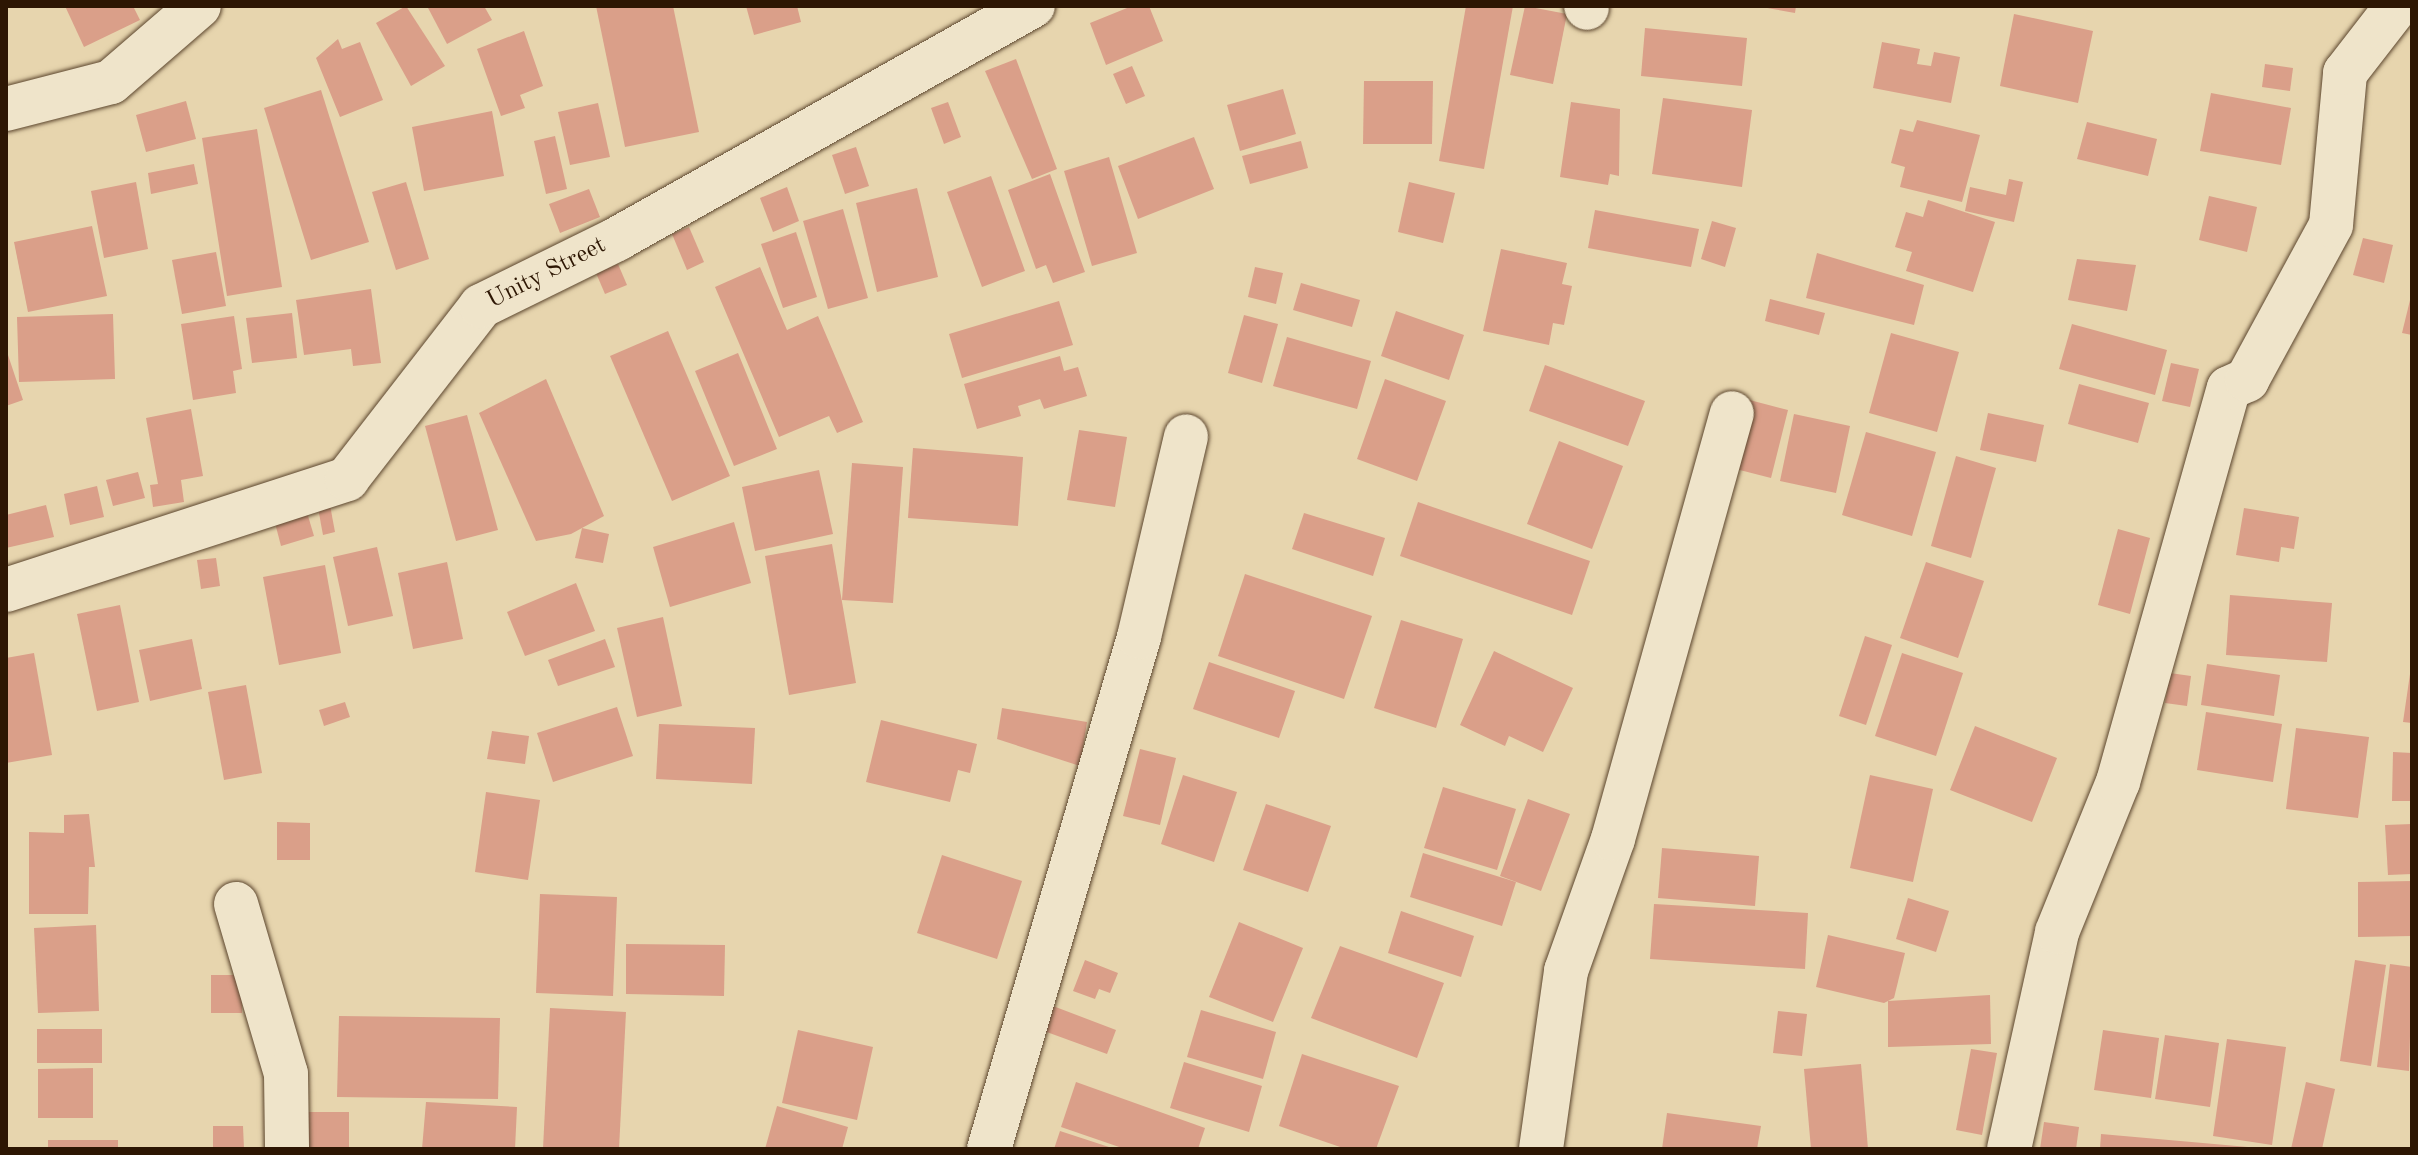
<!DOCTYPE html>
<html>
<head>
<meta charset="utf-8">
<style>
	body { margin:0 }
	#map { position:relative; width:2418px; height:1155px; overflow:hidden; background:#e7d5ae; font-family:"Old Standard TT",serif }
	div>[style] { position:absolute }
	.building>* { inset:0; background:#da9f89 }
	.roads { filter:drop-shadow(0 0 2px #5c462e) drop-shadow(0 0 2px #5c462e) }
	.minor>* { height:44px; margin:-22px; padding:0 22px; transform-origin:22px; border-radius:22px; background:#efe4ca }
	span { translate:-50% -50%; white-space:nowrap; text-align:center; line-height:1.15; -webkit-text-stroke:6px #efe4ca; paint-order:stroke }
	.street-label { font-size:24px; color:#2d1603 }
	.frame { position:absolute; inset:0; border:8px solid #2d1603; pointer-events:none }
</style>
</head>
<body>
<div id="map">
	<div class="building">
		<div style="clip-path:polygon(65px 6px,133px 6px,140px 20px,84px 47px)"></div>
		<div style="clip-path:polygon(406px 6px,445px 66px,411px 86px,376px 23px)"></div>
		<div style="clip-path:polygon(427px 6px,484px 6px,492px 20px,447px 44px)"></div>
		<div style="clip-path:polygon(596px 6px,673px 6px,699px 132px,625px 147px)"></div>
		<div style="clip-path:polygon(746px 6px,797px 6px,801px 22px,754px 35px)"></div>
		<div style="clip-path:polygon(1132px 6px,1149px 6px,1163px 41px,1106px 65px,1090px 23px)"></div>
		<div style="clip-path:polygon(1466px 6px,1513px 6px,1484px 169px,1439px 161px)"></div>
		<div style="clip-path:polygon(1525px 6px,1567px 14px,1553px 84px,1510px 75px)"></div>
		<div style="clip-path:polygon(1756px 6px,1796px 6px,1795px 13px)"></div>
		<div style="clip-path:polygon(2014px 14px,2093px 31px,2078px 103px,2000px 86px)"></div>
		<div style="clip-path:polygon(1645px 28px,1747px 38px,1742px 86px,1641px 76px)"></div>
		<div style="clip-path:polygon(524px 31px,543px 86px,520px 95px,525px 108px,501px 116px,477px 49px)"></div>
		<div style="clip-path:polygon(338px 39px,342px 49px,360px 42px,383px 100px,340px 117px,316px 58px)"></div>
		<div style="clip-path:polygon(1882px 42px,1920px 49px,1917px 64px,1931px 66px,1934px 52px,1960px 57px,1951px 103px,1873px 88px)"></div>
		<div style="clip-path:polygon(1016px 59px,1057px 169px,1032px 179px,985px 71px)"></div>
		<div style="clip-path:polygon(2265px 64px,2293px 68px,2290px 91px,2262px 87px)"></div>
		<div style="clip-path:polygon(1132px 66px,1145px 96px,1126px 104px,1113px 74px)"></div>
		<div style="clip-path:polygon(1364px 81px,1433px 81px,1432px 144px,1363px 144px)"></div>
		<div style="clip-path:polygon(1283px 89px,1296px 134px,1240px 151px,1227px 105px)"></div>
		<div style="clip-path:polygon(321px 90px,369px 242px,311px 260px,264px 108px)"></div>
		<div style="clip-path:polygon(2211px 93px,2291px 108px,2281px 165px,2200px 151px)"></div>
		<div style="clip-path:polygon(1663px 98px,1752px 110px,1742px 187px,1652px 174px)"></div>
		<div style="clip-path:polygon(186px 101px,196px 139px,146px 152px,136px 115px)"></div>
		<div style="clip-path:polygon(948px 102px,961px 137px,944px 144px,931px 108px)"></div>
		<div style="clip-path:polygon(1571px 102px,1620px 109px,1619px 176px,1610px 174px,1608px 185px,1560px 177px)"></div>
		<div style="clip-path:polygon(598px 103px,610px 157px,570px 165px,558px 112px)"></div>
		<div style="clip-path:polygon(492px 111px,504px 176px,424px 191px,412px 127px)"></div>
		<div style="clip-path:polygon(1917px 120px,1980px 135px,1962px 202px,1900px 187px,1905px 167px,1891px 163px,1900px 129px,1913px 132px)"></div>
		<div style="clip-path:polygon(2087px 122px,2157px 139px,2148px 176px,2077px 159px)"></div>
		<div style="clip-path:polygon(257px 129px,282px 287px,227px 296px,202px 138px)"></div>
		<div style="clip-path:polygon(555px 136px,567px 189px,546px 194px,534px 141px)"></div>
		<div style="clip-path:polygon(1194px 137px,1214px 189px,1138px 219px,1118px 166px)"></div>
		<div style="clip-path:polygon(1301px 141px,1308px 168px,1250px 184px,1242px 156px)"></div>
		<div style="clip-path:polygon(856px 147px,869px 186px,845px 194px,832px 155px)"></div>
		<div style="clip-path:polygon(1109px 157px,1137px 253px,1092px 266px,1064px 171px)"></div>
		<div style="clip-path:polygon(194px 164px,198px 184px,151px 194px,148px 173px)"></div>
		<div style="clip-path:polygon(1050px 174px,1085px 272px,1053px 283px,1046px 265px,1036px 269px,1008px 190px)"></div>
		<div style="clip-path:polygon(991px 176px,1025px 271px,982px 287px,947px 192px)"></div>
		<div style="clip-path:polygon(2009px 179px,2023px 182px,2014px 222px,1965px 211px,1970px 187px,2006px 195px)"></div>
		<div style="clip-path:polygon(136px 182px,148px 249px,104px 258px,91px 191px)"></div>
		<div style="clip-path:polygon(406px 182px,429px 259px,396px 270px,372px 192px)"></div>
		<div style="clip-path:polygon(1409px 182px,1455px 193px,1443px 243px,1398px 232px)"></div>
		<div style="clip-path:polygon(787px 187px,799px 221px,773px 232px,760px 198px)"></div>
		<div style="clip-path:polygon(917px 188px,938px 277px,877px 292px,856px 203px)"></div>
		<div style="clip-path:polygon(589px 189px,600px 217px,560px 233px,549px 204px)"></div>
		<div style="clip-path:polygon(2209px 196px,2257px 207px,2247px 252px,2199px 240px)"></div>
		<div style="clip-path:polygon(1928px 200px,1995px 222px,1973px 292px,1906px 271px,1912px 252px,1895px 247px,1906px 212px,1923px 217px)"></div>
		<div style="clip-path:polygon(843px 209px,868px 298px,828px 309px,803px 221px)"></div>
		<div style="clip-path:polygon(1595px 210px,1699px 229px,1691px 267px,1588px 248px)"></div>
		<div style="clip-path:polygon(1712px 221px,1736px 228px,1725px 267px,1701px 259px)"></div>
		<div style="clip-path:polygon(92px 226px,107px 296px,28px 312px,14px 242px)"></div>
		<div style="clip-path:polygon(689px 227px,704px 262px,687px 270px,672px 234px)"></div>
		<div style="clip-path:polygon(796px 232px,817px 297px,783px 308px,761px 244px)"></div>
		<div style="clip-path:polygon(2363px 238px,2393px 245px,2384px 283px,2353px 275px)"></div>
		<div style="clip-path:polygon(1501px 249px,1567px 263px,1562px 284px,1572px 286px,1564px 325px,1553px 323px,1549px 345px,1483px 331px)"></div>
		<div style="clip-path:polygon(216px 252px,226px 306px,182px 314px,172px 260px)"></div>
		<div style="clip-path:polygon(1817px 253px,1924px 285px,1914px 325px,1806px 298px)"></div>
		<div style="clip-path:polygon(2077px 259px,2136px 265px,2127px 311px,2068px 300px)"></div>
		<div style="clip-path:polygon(618px 264px,627px 285px,605px 294px,596px 273px)"></div>
		<div style="clip-path:polygon(760px 267px,787px 330px,818px 316px,863px 422px,837px 433px,829px 416px,779px 437px,715px 287px)"></div>
		<div style="clip-path:polygon(1255px 267px,1283px 273px,1276px 304px,1248px 297px)"></div>
		<div style="clip-path:polygon(1301px 283px,1360px 300px,1352px 327px,1293px 310px)"></div>
		<div style="clip-path:polygon(371px 289px,381px 363px,353px 366px,351px 349px,304px 355px,296px 300px)"></div>
		<div style="clip-path:polygon(2411px 296px,2412px 296px,2412px 335px,2402px 333px)"></div>
		<div style="clip-path:polygon(1770px 299px,1825px 313px,1819px 335px,1765px 321px)"></div>
		<div style="clip-path:polygon(1059px 301px,1073px 345px,962px 378px,949px 334px)"></div>
		<div style="clip-path:polygon(1396px 311px,1464px 335px,1449px 380px,1381px 356px)"></div>
		<div style="clip-path:polygon(292px 313px,297px 358px,252px 363px,246px 318px)"></div>
		<div style="clip-path:polygon(113px 314px,115px 379px,19px 382px,17px 317px)"></div>
		<div style="clip-path:polygon(1244px 315px,1278px 324px,1262px 383px,1228px 373px)"></div>
		<div style="clip-path:polygon(234px 316px,242px 369px,233px 371px,236px 393px,193px 400px,181px 324px)"></div>
		<div style="clip-path:polygon(2072px 324px,2167px 350px,2155px 395px,2059px 369px)"></div>
		<div style="clip-path:polygon(668px 331px,730px 476px,672px 501px,610px 356px)"></div>
		<div style="clip-path:polygon(1891px 333px,1959px 352px,1937px 432px,1869px 413px)"></div>
		<div style="clip-path:polygon(1287px 337px,1371px 361px,1357px 409px,1273px 386px)"></div>
		<div style="clip-path:polygon(6px 349px,23px 400px,6px 406px)"></div>
		<div style="clip-path:polygon(738px 353px,777px 449px,734px 466px,695px 371px)"></div>
		<div style="clip-path:polygon(1060px 356px,1064px 371px,1078px 367px,1087px 396px,1044px 409px,1040px 399px,1018px 406px,1021px 416px,977px 429px,964px 384px)"></div>
		<div style="clip-path:polygon(2171px 363px,2199px 369px,2190px 407px,2162px 401px)"></div>
		<div style="clip-path:polygon(1545px 365px,1645px 401px,1628px 446px,1529px 411px)"></div>
		<div style="clip-path:polygon(546px 379px,604px 516px,571px 534px,536px 541px,479px 413px)"></div>
		<div style="clip-path:polygon(1385px 379px,1446px 401px,1417px 481px,1357px 459px)"></div>
		<div style="clip-path:polygon(2079px 384px,2149px 403px,2138px 443px,2068px 424px)"></div>
		<div style="clip-path:polygon(1742px 398px,1788px 410px,1771px 478px,1728px 467px)"></div>
		<div style="clip-path:polygon(191px 409px,203px 476px,181px 480px,184px 502px,153px 507px,150px 485px,158px 484px,146px 418px)"></div>
		<div style="clip-path:polygon(1988px 413px,2044px 425px,2036px 462px,1980px 450px)"></div>
		<div style="clip-path:polygon(1794px 414px,1850px 426px,1836px 493px,1780px 481px)"></div>
		<div style="clip-path:polygon(467px 415px,498px 530px,456px 541px,425px 426px)"></div>
		<div style="clip-path:polygon(1079px 430px,1127px 437px,1115px 507px,1067px 500px)"></div>
		<div style="clip-path:polygon(1866px 432px,1936px 452px,1912px 536px,1842px 515px)"></div>
		<div style="clip-path:polygon(1559px 441px,1623px 466px,1592px 549px,1527px 524px)"></div>
		<div style="clip-path:polygon(913px 448px,1023px 457px,1018px 526px,908px 518px)"></div>
		<div style="clip-path:polygon(1956px 456px,1996px 468px,1971px 558px,1931px 546px)"></div>
		<div style="clip-path:polygon(852px 463px,903px 467px,893px 603px,842px 600px)"></div>
		<div style="clip-path:polygon(819px 470px,833px 534px,755px 551px,742px 487px)"></div>
		<div style="clip-path:polygon(138px 472px,145px 498px,113px 506px,106px 480px)"></div>
		<div style="clip-path:polygon(97px 486px,104px 517px,70px 525px,64px 494px)"></div>
		<div style="clip-path:polygon(1418px 502px,1590px 561px,1572px 615px,1400px 556px)"></div>
		<div style="clip-path:polygon(46px 505px,54px 537px,6px 548px,6px 515px)"></div>
		<div style="clip-path:polygon(330px 505px,335px 532px,323px 535px,318px 508px)"></div>
		<div style="clip-path:polygon(2244px 508px,2299px 517px,2294px 549px,2281px 547px,2279px 562px,2236px 555px)"></div>
		<div style="clip-path:polygon(306px 509px,314px 536px,281px 546px,274px 519px)"></div>
		<div style="clip-path:polygon(1304px 513px,1385px 538px,1373px 576px,1292px 549px)"></div>
		<div style="clip-path:polygon(734px 522px,751px 583px,670px 607px,653px 547px)"></div>
		<div style="clip-path:polygon(582px 528px,609px 534px,603px 563px,575px 558px)"></div>
		<div style="clip-path:polygon(2118px 529px,2150px 538px,2130px 614px,2098px 605px)"></div>
		<div style="clip-path:polygon(832px 544px,856px 683px,789px 695px,765px 556px)"></div>
		<div style="clip-path:polygon(377px 547px,393px 616px,348px 626px,333px 557px)"></div>
		<div style="clip-path:polygon(216px 558px,220px 586px,201px 589px,197px 560px)"></div>
		<div style="clip-path:polygon(447px 562px,463px 639px,413px 649px,398px 573px)"></div>
		<div style="clip-path:polygon(1926px 562px,1984px 581px,1958px 658px,1900px 638px)"></div>
		<div style="clip-path:polygon(325px 565px,341px 653px,279px 665px,263px 577px)"></div>
		<div style="clip-path:polygon(1245px 574px,1372px 616px,1344px 699px,1218px 656px)"></div>
		<div style="clip-path:polygon(576px 583px,595px 631px,525px 656px,507px 612px)"></div>
		<div style="clip-path:polygon(2230px 595px,2332px 603px,2327px 662px,2226px 655px)"></div>
		<div style="clip-path:polygon(120px 605px,139px 702px,97px 711px,77px 614px)"></div>
		<div style="clip-path:polygon(663px 617px,682px 706px,637px 717px,617px 628px)"></div>
		<div style="clip-path:polygon(1401px 620px,1463px 639px,1436px 728px,1374px 708px)"></div>
		<div style="clip-path:polygon(1865px 636px,1892px 645px,1866px 725px,1839px 716px)"></div>
		<div style="clip-path:polygon(192px 639px,202px 689px,150px 701px,139px 650px)"></div>
		<div style="clip-path:polygon(605px 639px,615px 667px,558px 686px,548px 660px)"></div>
		<div style="clip-path:polygon(1494px 651px,1573px 688px,1543px 752px,1509px 736px,1505px 746px,1460px 725px)"></div>
		<div style="clip-path:polygon(34px 653px,52px 755px,6px 763px,6px 658px)"></div>
		<div style="clip-path:polygon(1902px 653px,1963px 673px,1936px 756px,1875px 736px)"></div>
		<div style="clip-path:polygon(1209px 662px,1295px 691px,1279px 738px,1193px 709px)"></div>
		<div style="clip-path:polygon(2207px 664px,2280px 675px,2274px 716px,2201px 705px)"></div>
		<div style="clip-path:polygon(2170px 673px,2191px 676px,2187px 706px,2165px 703px)"></div>
		<div style="clip-path:polygon(2410px 674px,2412px 674px,2412px 723px,2403px 722px)"></div>
		<div style="clip-path:polygon(246px 685px,262px 773px,224px 780px,208px 692px)"></div>
		<div style="clip-path:polygon(345px 702px,350px 717px,324px 726px,319px 710px)"></div>
		<div style="clip-path:polygon(617px 707px,633px 756px,553px 782px,537px 733px)"></div>
		<div style="clip-path:polygon(1002px 708px,1087px 722px,1080px 766px,997px 739px)"></div>
		<div style="clip-path:polygon(2206px 712px,2282px 724px,2273px 782px,2197px 770px)"></div>
		<div style="clip-path:polygon(881px 720px,977px 744px,970px 773px,958px 770px,950px 802px,866px 782px)"></div>
		<div style="clip-path:polygon(659px 724px,755px 728px,752px 784px,656px 779px)"></div>
		<div style="clip-path:polygon(1975px 726px,2057px 758px,2032px 822px,1950px 790px)"></div>
		<div style="clip-path:polygon(2296px 728px,2369px 737px,2358px 818px,2286px 809px)"></div>
		<div style="clip-path:polygon(492px 731px,529px 736px,525px 764px,487px 759px)"></div>
		<div style="clip-path:polygon(1140px 749px,1176px 758px,1160px 825px,1123px 816px)"></div>
		<div style="clip-path:polygon(2393px 752px,2412px 753px,2412px 801px,2392px 801px)"></div>
		<div style="clip-path:polygon(1183px 775px,1237px 792px,1214px 862px,1161px 844px)"></div>
		<div style="clip-path:polygon(1870px 775px,1933px 789px,1913px 882px,1850px 868px)"></div>
		<div style="clip-path:polygon(1443px 787px,1516px 809px,1497px 870px,1424px 848px)"></div>
		<div style="clip-path:polygon(486px 792px,540px 800px,528px 880px,475px 872px)"></div>
		<div style="clip-path:polygon(1528px 799px,1570px 814px,1541px 891px,1500px 876px)"></div>
		<div style="clip-path:polygon(1266px 804px,1331px 826px,1308px 892px,1243px 870px)"></div>
		<div style="clip-path:polygon(89px 814px,95px 867px,89px 867px,88px 914px,29px 914px,29px 832px,64px 833px,64px 815px)"></div>
		<div style="clip-path:polygon(277px 822px,310px 823px,310px 860px,277px 860px)"></div>
		<div style="clip-path:polygon(2412px 824px,2412px 874px,2388px 875px,2385px 825px)"></div>
		<div style="clip-path:polygon(1662px 848px,1759px 856px,1755px 906px,1658px 898px)"></div>
		<div style="clip-path:polygon(1423px 853px,1516px 882px,1502px 926px,1410px 897px)"></div>
		<div style="clip-path:polygon(942px 855px,1022px 881px,997px 959px,917px 933px)"></div>
		<div style="clip-path:polygon(2412px 881px,2412px 936px,2358px 937px,2358px 882px)"></div>
		<div style="clip-path:polygon(540px 894px,617px 897px,613px 996px,536px 993px)"></div>
		<div style="clip-path:polygon(1908px 898px,1949px 911px,1936px 952px,1896px 939px)"></div>
		<div style="clip-path:polygon(1654px 904px,1808px 913px,1805px 969px,1650px 959px)"></div>
		<div style="clip-path:polygon(1401px 911px,1474px 936px,1461px 977px,1388px 953px)"></div>
		<div style="clip-path:polygon(1239px 922px,1303px 948px,1273px 1022px,1209px 997px)"></div>
		<div style="clip-path:polygon(96px 925px,99px 1011px,38px 1013px,34px 928px)"></div>
		<div style="clip-path:polygon(1828px 935px,1905px 953px,1894px 998px,1884px 1003px,1816px 987px)"></div>
		<div style="clip-path:polygon(626px 944px,725px 945px,724px 996px,626px 994px)"></div>
		<div style="clip-path:polygon(1340px 946px,1444px 983px,1417px 1058px,1311px 1018px)"></div>
		<div style="clip-path:polygon(1085px 960px,1118px 973px,1110px 993px,1099px 989px,1095px 999px,1073px 991px)"></div>
		<div style="clip-path:polygon(2355px 960px,2386px 965px,2371px 1066px,2340px 1061px)"></div>
		<div style="clip-path:polygon(2390px 964px,2412px 967px,2409px 1071px,2377px 1067px)"></div>
		<div style="clip-path:polygon(211px 975px,242px 975px,242px 1013px,211px 1013px)"></div>
		<div style="clip-path:polygon(1990px 995px,1991px 1044px,1888px 1047px,1888px 1001px)"></div>
		<div style="clip-path:polygon(1053px 1006px,1116px 1030px,1107px 1054px,1044px 1031px)"></div>
		<div style="clip-path:polygon(550px 1008px,626px 1012px,619px 1149px,543px 1149px)"></div>
		<div style="clip-path:polygon(1201px 1010px,1276px 1032px,1263px 1079px,1187px 1057px)"></div>
		<div style="clip-path:polygon(1778px 1011px,1807px 1014px,1802px 1056px,1773px 1053px)"></div>
		<div style="clip-path:polygon(339px 1016px,500px 1018px,498px 1099px,337px 1097px)"></div>
		<div style="clip-path:polygon(37px 1029px,102px 1029px,102px 1063px,37px 1063px)"></div>
		<div style="clip-path:polygon(798px 1030px,873px 1047px,857px 1120px,782px 1103px)"></div>
		<div style="clip-path:polygon(2103px 1030px,2159px 1038px,2151px 1098px,2094px 1090px)"></div>
		<div style="clip-path:polygon(2165px 1035px,2219px 1043px,2210px 1107px,2155px 1099px)"></div>
		<div style="clip-path:polygon(2227px 1039px,2286px 1047px,2272px 1145px,2213px 1136px)"></div>
		<div style="clip-path:polygon(1971px 1049px,1997px 1053px,1982px 1135px,1956px 1130px)"></div>
		<div style="clip-path:polygon(1302px 1054px,1399px 1086px,1376px 1149px,1346px 1149px,1279px 1126px)"></div>
		<div style="clip-path:polygon(1184px 1062px,1262px 1086px,1249px 1132px,1170px 1108px)"></div>
		<div style="clip-path:polygon(1861px 1064px,1868px 1149px,1811px 1149px,1804px 1069px)"></div>
		<div style="clip-path:polygon(93px 1068px,93px 1118px,38px 1118px,38px 1069px)"></div>
		<div style="clip-path:polygon(1076px 1082px,1205px 1128px,1198px 1149px,1125px 1149px,1061px 1127px)"></div>
		<div style="clip-path:polygon(2306px 1082px,2335px 1089px,2322px 1149px,2291px 1149px)"></div>
		<div style="clip-path:polygon(426px 1102px,517px 1107px,515px 1149px,422px 1149px)"></div>
		<div style="clip-path:polygon(777px 1106px,848px 1127px,842px 1149px,765px 1149px)"></div>
		<div style="clip-path:polygon(293px 1112px,349px 1112px,349px 1149px,292px 1149px)"></div>
		<div style="clip-path:polygon(1667px 1113px,1761px 1126px,1757px 1149px,1662px 1149px)"></div>
		<div style="clip-path:polygon(2044px 1122px,2079px 1127px,2076px 1149px,2040px 1149px)"></div>
		<div style="clip-path:polygon(213px 1126px,243px 1126px,244px 1149px,213px 1149px)"></div>
		<div style="clip-path:polygon(1060px 1131px,1112px 1148px,1111px 1149px,1054px 1149px)"></div>
		<div style="clip-path:polygon(2101px 1134px,2248px 1147px,2247px 1149px,2100px 1149px)"></div>
		<div style="clip-path:polygon(48px 1140px,118px 1140px,118px 1149px,48px 1149px)"></div>
	</div>
	<div class="roads">
		<div class="minor">
			<div style="left:1586px;top:6px;width:2px;rotate:63deg"></div>
			<div style="left:6px;top:109px;width:108px;rotate:-14.4deg"></div>
			<div style="left:111px;top:82px;width:116px;rotate:-40.8deg"></div>
			<div style="left:6px;top:590px;width:359px;rotate:-18deg"></div>
			<div style="left:347px;top:479px;width:219px;rotate:-52.2deg"></div>
			<div style="left:481px;top:306px;width:152px;rotate:-26.2deg"></div>
			<div style="left:617px;top:239px;width:477px;rotate:-29.3deg"></div>
			<div style="left:236px;top:904px;width:177px;rotate:73.6deg"></div>
			<div style="left:286px;top:1074px;width:75px;rotate:89.2deg"></div>
			<div style="left:989px;top:1149px;width:534px;rotate:-73.67deg"></div>
			<div style="left:1139px;top:637px;width:206px;rotate:-76.8deg"></div>
			<div style="left:1541px;top:1149px;width:180px;rotate:-82deg"></div>
			<div style="left:1566px;top:971px;width:140px;rotate:-70.4deg"></div>
			<div style="left:1613px;top:839px;width:442px;rotate:-74.4deg"></div>
			<div style="left:2009px;top:1149px;width:222px;rotate:-77.5deg"></div>
			<div style="left:2057px;top:932px;width:162px;rotate:-67.9deg"></div>
			<div style="left:2118px;top:782px;width:409px;rotate:-74.3deg"></div>
			<div style="left:2229px;top:388px;width:20px;rotate:-24deg"></div>
			<div style="left:2247px;top:380px;width:176px;rotate:-61.5deg"></div>
			<div style="left:2331px;top:225px;width:153px;rotate:-84.7deg"></div>
			<div style="left:2345px;top:73px;width:85px;rotate:-52.2deg"></div>
		</div>
	</div>
	<div class="street-label">
		<span style="left:547px;top:274px;rotate:-27deg">Unity Street</span>
	</div>
	<div class="frame"></div>
</div>
</body>
</html>
